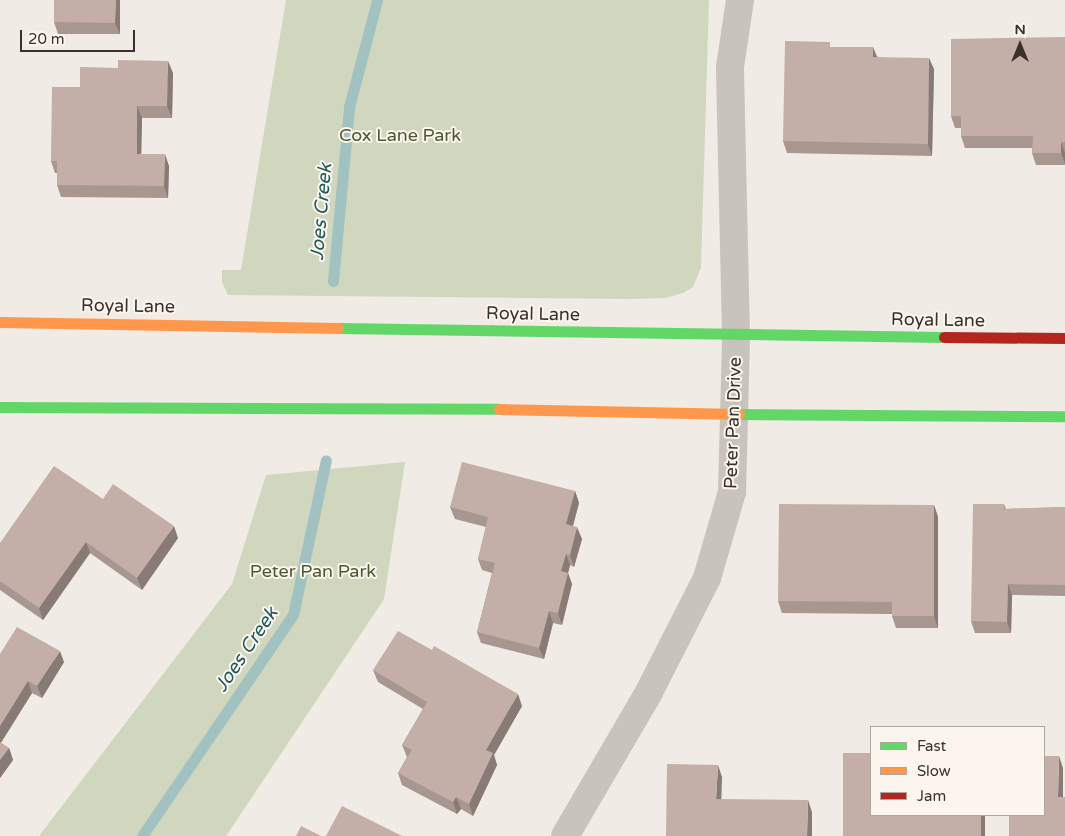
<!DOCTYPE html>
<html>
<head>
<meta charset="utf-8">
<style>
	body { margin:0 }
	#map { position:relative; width:1065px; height:836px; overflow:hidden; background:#f0ebe5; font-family:"Varela Round",sans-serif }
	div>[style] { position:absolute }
	.green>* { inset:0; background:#d1d6bf }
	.stream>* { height:11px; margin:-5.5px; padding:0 5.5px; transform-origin:5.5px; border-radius:5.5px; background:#a1c2c1 }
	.street>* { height:28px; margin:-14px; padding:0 14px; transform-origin:14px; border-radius:14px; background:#c9c3be }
	.fast>* { height:11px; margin:-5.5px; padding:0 5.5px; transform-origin:5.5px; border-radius:5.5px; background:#63d668 }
	.slow>* { height:11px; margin:-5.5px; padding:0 5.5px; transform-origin:5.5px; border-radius:5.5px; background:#ff974d }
	.jam>* { height:11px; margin:-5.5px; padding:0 5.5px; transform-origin:5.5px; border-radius:5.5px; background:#b3261e }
	.wall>* { inset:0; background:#a89690 }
	.shaded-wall>* { inset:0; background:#887a75 }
	.building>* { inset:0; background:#c3afa7 }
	span { translate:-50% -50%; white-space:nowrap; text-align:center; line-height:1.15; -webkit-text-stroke:4px #fbf5ee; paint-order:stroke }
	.park-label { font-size:18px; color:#4a5a2e }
	.street-label { font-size:18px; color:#3b302b }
	.water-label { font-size:19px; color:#1f5a5e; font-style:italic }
	.legend { position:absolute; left:870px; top:726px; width:175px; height:90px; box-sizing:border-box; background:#fbf5ee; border:1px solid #aea6a0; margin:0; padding:6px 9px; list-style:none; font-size:15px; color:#3b302b }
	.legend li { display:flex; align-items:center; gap:10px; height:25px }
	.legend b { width:25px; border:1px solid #aea6a0 }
	.north { position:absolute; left:995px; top:20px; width:50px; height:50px; -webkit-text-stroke:4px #fbf5ee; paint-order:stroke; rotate:0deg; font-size:14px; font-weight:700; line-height:20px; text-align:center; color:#3b302b }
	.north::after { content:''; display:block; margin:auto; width:18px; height:22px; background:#3b302b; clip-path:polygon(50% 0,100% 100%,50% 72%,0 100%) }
	.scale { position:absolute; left:20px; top:30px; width:115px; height:22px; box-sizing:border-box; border:2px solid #3b302b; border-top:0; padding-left:6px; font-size:15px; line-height:18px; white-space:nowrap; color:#3b302b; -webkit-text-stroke:4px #fbf5ee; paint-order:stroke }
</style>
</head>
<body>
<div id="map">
	<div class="green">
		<div style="clip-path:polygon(286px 0,709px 0,701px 268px,693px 287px,683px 293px,665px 298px,630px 299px,228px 295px,222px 282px,222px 270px,241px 270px)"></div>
		<div style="clip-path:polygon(405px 462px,384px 599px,226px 836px,39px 836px,232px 584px,266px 475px)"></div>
	</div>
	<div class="stream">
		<div style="left:333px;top:281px;width:175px;rotate:-84.7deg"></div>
		<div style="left:349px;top:107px;width:111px;rotate:-75.3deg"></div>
		<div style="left:142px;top:836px;width:268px;rotate:-55.7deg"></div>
		<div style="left:293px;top:615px;width:158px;rotate:-78deg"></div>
	</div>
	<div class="street">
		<div style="left:565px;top:836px;width:167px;rotate:-59.7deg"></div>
		<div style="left:649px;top:692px;width:128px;rotate:-63deg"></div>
		<div style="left:707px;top:578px;width:90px;rotate:-73.8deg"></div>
		<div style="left:732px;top:492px;width:157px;rotate:-88.5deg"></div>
		<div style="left:736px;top:335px;width:268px;rotate:-91.3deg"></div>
		<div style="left:730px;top:67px;width:68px;rotate:-81.5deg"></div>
	</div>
	<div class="fast">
		<div style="left:338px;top:328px;width:606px;rotate:0.85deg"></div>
		<div style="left:0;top:407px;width:499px;rotate:0.2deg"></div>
		<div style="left:739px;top:414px;width:326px;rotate:0.4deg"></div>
	</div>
	<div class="slow">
		<div style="left:0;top:322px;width:338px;rotate:1deg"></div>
		<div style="left:499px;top:409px;width:240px;rotate:1.2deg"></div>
	</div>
	<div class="jam">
		<div style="left:944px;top:337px;width:121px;rotate:0.5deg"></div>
	</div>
	<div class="wall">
		<div style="clip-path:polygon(54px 0,120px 0,120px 34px,58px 34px,54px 22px)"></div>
		<div style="clip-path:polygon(1065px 37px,1065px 165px,1036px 165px,1032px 153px,1032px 148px,965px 148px,961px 136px,961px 128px,955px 128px,951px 116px)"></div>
		<div style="clip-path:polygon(832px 47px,934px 69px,932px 156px,787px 153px,783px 141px)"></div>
		<div style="clip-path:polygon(173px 73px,172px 118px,142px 118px,141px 154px,169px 166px,168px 198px,61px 197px,57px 185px,57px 173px,55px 173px,51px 161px,80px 87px)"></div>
		<div style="clip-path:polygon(575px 491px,579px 503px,573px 526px,582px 539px,574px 567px,570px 565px,568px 573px,572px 584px,562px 625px,553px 623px,544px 659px,481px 643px,477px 632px,492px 573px,482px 570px,478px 559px,486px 527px,455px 519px,450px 507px)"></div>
		<div style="clip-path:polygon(103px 499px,178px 538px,142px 590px,90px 553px,43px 620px,0 590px,0 543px)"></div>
		<div style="clip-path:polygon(1004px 504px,1006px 509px,1065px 507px,1065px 596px,1012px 595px,1011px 633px,975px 633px,971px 621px)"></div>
		<div style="clip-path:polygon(934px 505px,938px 517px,938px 628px,896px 628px,892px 616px,892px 614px,782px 613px,778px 601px)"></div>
		<div style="clip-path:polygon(0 654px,64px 662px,42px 698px,32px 693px,1px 743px,9px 748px,13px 760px,0 778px)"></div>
		<div style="clip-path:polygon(373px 670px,522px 706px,494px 755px,497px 765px,473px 816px,461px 809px,457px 814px,402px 785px,398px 773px,407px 757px,402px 745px,423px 709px,378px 682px)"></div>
	</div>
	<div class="shaded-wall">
		<div style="clip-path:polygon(116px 0,120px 0,120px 34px,115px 23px)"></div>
		<div style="clip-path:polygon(873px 47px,878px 59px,873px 57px)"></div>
		<div style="clip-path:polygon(929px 58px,934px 69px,932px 156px,928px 144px)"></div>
		<div style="clip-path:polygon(168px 61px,173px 73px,172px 118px,167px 106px)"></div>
		<div style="clip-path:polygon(137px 106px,142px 118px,141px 166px,137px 154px)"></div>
		<div style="clip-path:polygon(1061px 142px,1065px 153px,1065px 164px,1061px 153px)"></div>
		<div style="clip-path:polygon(165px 154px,169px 166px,168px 198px,164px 186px)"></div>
		<div style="clip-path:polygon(575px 491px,579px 503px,570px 536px,566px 524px)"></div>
		<div style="clip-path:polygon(934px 505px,938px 517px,938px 628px,934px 616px)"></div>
		<div style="clip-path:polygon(174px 526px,178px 538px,142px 590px,137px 578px)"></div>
		<div style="clip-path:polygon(577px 527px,582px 539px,574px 567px,570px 555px)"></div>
		<div style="clip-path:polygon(86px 542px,90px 553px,43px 620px,39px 608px)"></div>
		<div style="clip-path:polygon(566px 554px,570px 565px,568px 573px,572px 584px,562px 625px,558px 613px,561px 571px)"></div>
		<div style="clip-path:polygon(1008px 584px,1012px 595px,1011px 633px,1007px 622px)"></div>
		<div style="clip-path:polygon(549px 611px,553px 623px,544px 659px,539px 648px)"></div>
		<div style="clip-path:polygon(60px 651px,64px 662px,42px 698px,37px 686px)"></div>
		<div style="clip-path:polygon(28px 681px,32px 693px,0 744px,0 726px)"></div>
		<div style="clip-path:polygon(518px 694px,522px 706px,494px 755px,497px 765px,473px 816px,469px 804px,486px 750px)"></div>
		<div style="clip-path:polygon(9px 748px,13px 760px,0 778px,0 760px)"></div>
		<div style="clip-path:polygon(1059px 756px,1063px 768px,1063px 808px,1058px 797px)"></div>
		<div style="clip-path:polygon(718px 765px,722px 777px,721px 810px,716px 799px)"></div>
		<div style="clip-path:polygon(456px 797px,461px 809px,457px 814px,453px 802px)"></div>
		<div style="clip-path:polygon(808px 800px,812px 812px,812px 836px,807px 836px)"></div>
		<div style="clip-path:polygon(981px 815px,985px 815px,985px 836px,981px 836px)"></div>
	</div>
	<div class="building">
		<div style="clip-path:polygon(54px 0,116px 0,115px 23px,54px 22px)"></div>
		<div style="clip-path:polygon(1065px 37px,1065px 142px,1061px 142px,1061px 153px,1032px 153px,1033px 136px,961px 136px,961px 116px,951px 116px,951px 39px)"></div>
		<div style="clip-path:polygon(785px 41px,830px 42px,830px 47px,873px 47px,873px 57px,929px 58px,928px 144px,783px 141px)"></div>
		<div style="clip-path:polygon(118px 60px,168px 61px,167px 106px,137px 106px,137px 154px,165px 154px,164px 186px,57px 185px,57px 161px,51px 161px,52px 87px,80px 87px,80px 67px,118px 68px)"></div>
		<div style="clip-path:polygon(462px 462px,575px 491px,566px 524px,577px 527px,570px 555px,566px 554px,561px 571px,568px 573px,558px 613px,549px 611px,539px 648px,477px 632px,495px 563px,478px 559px,488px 517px,450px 507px)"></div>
		<div style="clip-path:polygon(54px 466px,103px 499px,113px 484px,174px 526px,137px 578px,86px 542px,39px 608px,0 581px,0 543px)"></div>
		<div style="clip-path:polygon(779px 504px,934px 505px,934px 616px,892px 616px,892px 602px,778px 601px)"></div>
		<div style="clip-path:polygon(973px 504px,1004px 504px,1004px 509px,1065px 507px,1065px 585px,1008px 584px,1007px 622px,971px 621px)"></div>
		<div style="clip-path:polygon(17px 627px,60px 651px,37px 686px,28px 681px,0 726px,0 654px)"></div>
		<div style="clip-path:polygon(398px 631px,432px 650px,434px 646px,518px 694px,486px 750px,493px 753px,469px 804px,456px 797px,453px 802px,398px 773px,412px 750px,402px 745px,427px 702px,373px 670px)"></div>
		<div style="clip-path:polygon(0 742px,9px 748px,0 760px)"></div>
		<div style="clip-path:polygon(843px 753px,871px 753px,871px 815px,981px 815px,981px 836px,843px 836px)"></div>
		<div style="clip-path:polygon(1044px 756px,1059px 756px,1058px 797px,1065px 797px,1065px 836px,1009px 836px,1009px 815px,1044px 815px)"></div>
		<div style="clip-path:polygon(667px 764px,718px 765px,716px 799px,808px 800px,807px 836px,666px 836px)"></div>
		<div style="clip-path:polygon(342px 806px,402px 836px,326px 836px)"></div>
		<div style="clip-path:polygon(301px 826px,321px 836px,296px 836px)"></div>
	</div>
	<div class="park-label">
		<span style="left:400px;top:135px">Cox Lane Park</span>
		<span style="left:313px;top:571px">Peter Pan Park</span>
	</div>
	<div class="street-label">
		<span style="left:128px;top:306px;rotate:1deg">Royal Lane</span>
		<span style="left:533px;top:314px;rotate:1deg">Royal Lane</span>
		<span style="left:938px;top:320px;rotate:1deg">Royal Lane</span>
		<span style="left:733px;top:423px;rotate:-88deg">Peter Pan Drive</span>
	</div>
	<div class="water-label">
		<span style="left:322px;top:212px;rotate:-85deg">Joes Creek</span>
		<span style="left:247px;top:650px;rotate:-56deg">Joes Creek</span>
	</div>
	<ul class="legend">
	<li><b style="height:6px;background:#63d668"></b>Fast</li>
	<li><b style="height:6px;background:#ff974d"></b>Slow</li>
	<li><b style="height:6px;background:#b3261e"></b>Jam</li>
	</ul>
	<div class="north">N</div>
	<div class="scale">20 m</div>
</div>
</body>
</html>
